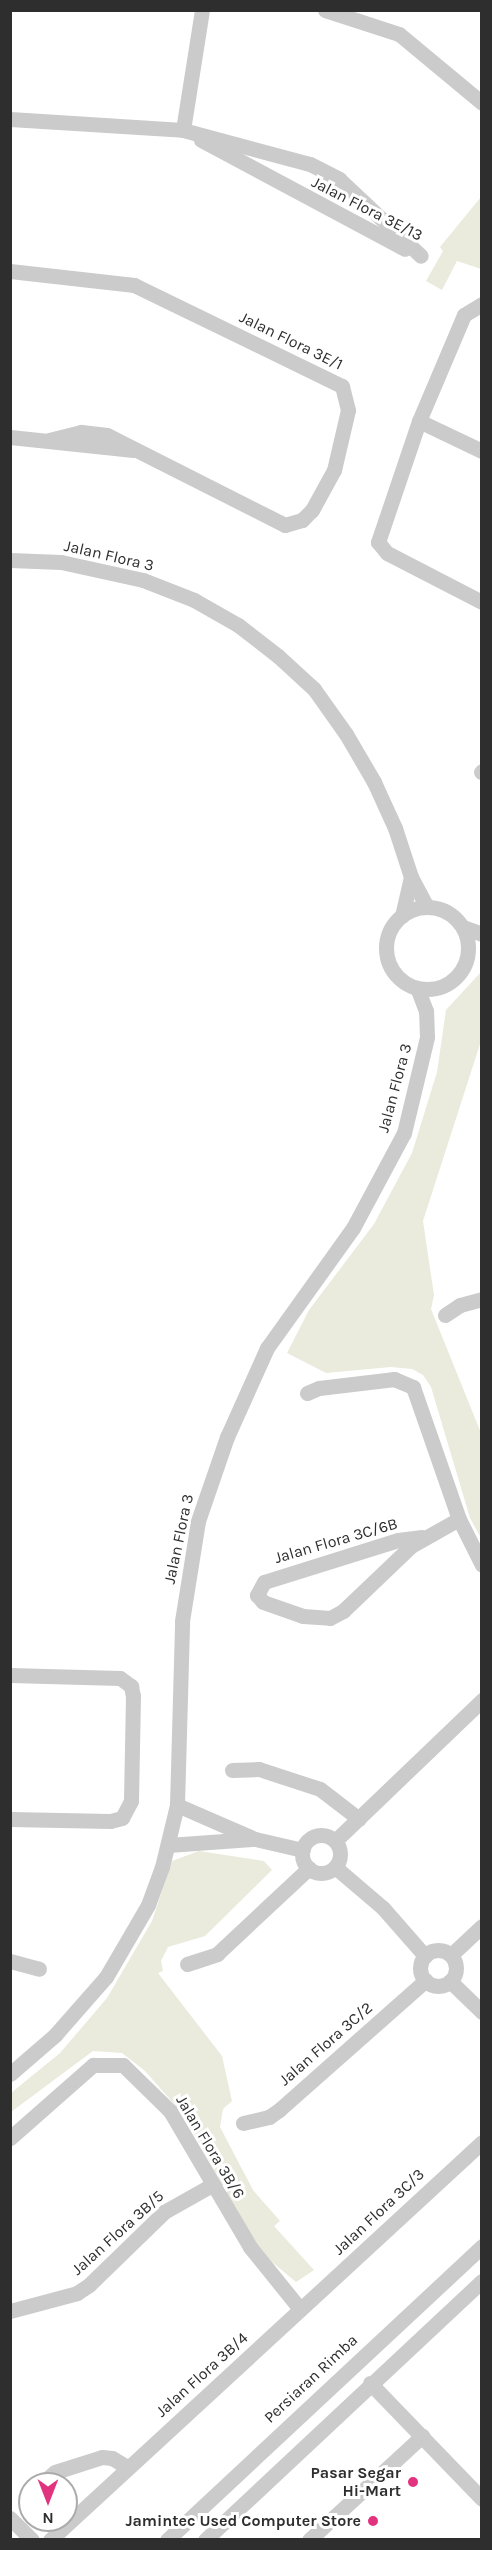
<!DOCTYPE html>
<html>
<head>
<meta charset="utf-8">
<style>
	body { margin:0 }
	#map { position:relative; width:492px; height:2550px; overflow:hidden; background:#fff; font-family:Karla,sans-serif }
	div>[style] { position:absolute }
	.green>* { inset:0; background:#eaebdc }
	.minor>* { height:15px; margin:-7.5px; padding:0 7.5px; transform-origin:7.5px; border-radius:7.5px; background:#cbcbcb }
	.minor>.ring { margin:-7.5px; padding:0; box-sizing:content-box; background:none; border:15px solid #cbcbcb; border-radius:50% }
	.dots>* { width:16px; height:16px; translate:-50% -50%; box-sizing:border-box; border:3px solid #fff; border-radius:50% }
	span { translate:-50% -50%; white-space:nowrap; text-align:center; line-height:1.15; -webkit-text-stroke:6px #fff; paint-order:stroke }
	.street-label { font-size:16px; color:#2e2e2e }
	.poi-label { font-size:16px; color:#2e2e2e; font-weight:700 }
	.right { translate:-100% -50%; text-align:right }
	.frame { position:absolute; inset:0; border:12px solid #2e2e2e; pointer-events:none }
	.north { position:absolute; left:18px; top:2472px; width:60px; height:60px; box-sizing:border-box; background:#fff; border:2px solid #ababab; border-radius:50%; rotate:180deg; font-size:16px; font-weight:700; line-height:24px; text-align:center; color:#2e2e2e }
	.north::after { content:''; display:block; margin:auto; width:21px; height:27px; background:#e2337f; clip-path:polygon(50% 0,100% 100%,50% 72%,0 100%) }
</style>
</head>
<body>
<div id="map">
	<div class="green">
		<div style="clip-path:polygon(481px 197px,481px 269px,457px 261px,442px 290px,426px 281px,443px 251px,440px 247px)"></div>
		<div style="clip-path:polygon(481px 972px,481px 1041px,423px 1221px,434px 1295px,431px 1309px,481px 1433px,481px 1538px,470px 1518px,431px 1387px,423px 1375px,412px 1369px,391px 1367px,326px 1373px,287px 1353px,309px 1310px,374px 1224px,412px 1153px,437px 1072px,446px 1010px)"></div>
		<div style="clip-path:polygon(199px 1851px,264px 1861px,272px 1870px,205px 1936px,168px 1947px,161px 1961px,163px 1971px,158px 1973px,222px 2056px,232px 2101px,223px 2109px,220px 2127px,253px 2190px,280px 2221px,274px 2226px,314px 2270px,296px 2282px,260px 2252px,182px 2113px,145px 2071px,122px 2053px,93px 2051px,11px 2112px,11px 2093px,60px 2053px,107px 1998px,152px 1921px,172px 1861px)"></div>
	</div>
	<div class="minor">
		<div style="left:325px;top:10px;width:78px;rotate:18deg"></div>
		<div style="left:399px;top:34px;width:108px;rotate:39.7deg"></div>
		<div style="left:10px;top:119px;width:173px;rotate:3.6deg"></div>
		<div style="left:183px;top:130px;width:131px;rotate:15deg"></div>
		<div style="left:310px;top:164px;width:33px;rotate:27deg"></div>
		<div style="left:339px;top:179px;width:112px;rotate:43.2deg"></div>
		<div style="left:183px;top:130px;width:121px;rotate:-81deg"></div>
		<div style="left:201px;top:140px;width:231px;rotate:28.1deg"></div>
		<div style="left:10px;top:271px;width:125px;rotate:6.4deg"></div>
		<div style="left:134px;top:285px;width:231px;rotate:25.9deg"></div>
		<div style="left:342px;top:386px;width:25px;rotate:76deg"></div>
		<div style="left:348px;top:410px;width:62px;rotate:103.1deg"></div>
		<div style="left:334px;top:470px;width:46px;rotate:118.8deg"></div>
		<div style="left:312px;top:510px;width:14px;rotate:135deg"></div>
		<div style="left:302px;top:520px;width:18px;rotate:164deg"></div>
		<div style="left:285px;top:525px;width:199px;rotate:-153.2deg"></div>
		<div style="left:107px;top:435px;width:26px;rotate:-173deg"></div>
		<div style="left:81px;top:432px;width:33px;rotate:166deg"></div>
		<div style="left:482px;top:304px;width:21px;rotate:149deg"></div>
		<div style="left:464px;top:315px;width:115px;rotate:113deg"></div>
		<div style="left:419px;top:421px;width:70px;rotate:25.5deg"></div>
		<div style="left:419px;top:421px;width:128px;rotate:108.7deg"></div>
		<div style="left:378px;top:542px;width:14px;rotate:51deg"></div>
		<div style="left:387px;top:553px;width:107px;rotate:27.3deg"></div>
		<div style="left:10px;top:437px;width:124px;rotate:6deg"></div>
		<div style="left:10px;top:560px;width:51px;rotate:2.2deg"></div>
		<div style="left:61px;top:562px;width:84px;rotate:12.4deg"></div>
		<div style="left:143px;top:580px;width:55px;rotate:21.4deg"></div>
		<div style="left:194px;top:600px;width:51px;rotate:29.6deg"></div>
		<div style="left:238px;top:625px;width:51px;rotate:37.8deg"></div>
		<div style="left:278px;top:656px;width:49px;rotate:42.5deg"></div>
		<div style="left:314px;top:689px;width:55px;rotate:54.6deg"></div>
		<div style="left:346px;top:734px;width:56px;rotate:59.7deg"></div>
		<div style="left:374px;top:782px;width:51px;rotate:65.5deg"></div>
		<div style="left:395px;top:828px;width:52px;rotate:71.9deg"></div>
		<div style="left:411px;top:877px;width:34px;rotate:62deg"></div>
		<div style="left:481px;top:772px;width:1px;rotate:-45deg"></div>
		<div class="ring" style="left:386px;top:907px;width:67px;height:67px"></div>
		<div style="left:402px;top:916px;width:40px;rotate:-77deg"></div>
		<div style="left:463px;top:927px;width:20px;rotate:20deg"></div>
		<div style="left:445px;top:1315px;width:18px;rotate:-34deg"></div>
		<div style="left:460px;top:1305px;width:23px;rotate:-15deg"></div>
		<div style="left:307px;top:1393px;width:13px;rotate:-23deg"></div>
		<div style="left:319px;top:1388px;width:76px;rotate:-6.8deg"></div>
		<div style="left:394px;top:1379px;width:21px;rotate:23deg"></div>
		<div style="left:413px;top:1387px;width:140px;rotate:70.8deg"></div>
		<div style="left:459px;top:1519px;width:51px;rotate:63.4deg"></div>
		<div style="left:422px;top:1537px;width:24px;rotate:173deg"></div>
		<div style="left:398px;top:1540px;width:140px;rotate:162.6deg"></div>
		<div style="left:264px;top:1582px;width:15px;rotate:118deg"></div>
		<div style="left:257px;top:1595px;width:9px;rotate:49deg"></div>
		<div style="left:263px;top:1602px;width:42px;rotate:19.3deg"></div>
		<div style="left:303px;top:1616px;width:27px;rotate:4deg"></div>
		<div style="left:330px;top:1618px;width:15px;rotate:-28deg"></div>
		<div style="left:343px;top:1611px;width:94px;rotate:-43.7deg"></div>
		<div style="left:411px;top:1546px;width:55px;rotate:-29.4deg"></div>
		<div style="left:10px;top:1675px;width:110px;rotate:1.6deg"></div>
		<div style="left:120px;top:1678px;width:14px;rotate:36deg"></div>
		<div style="left:131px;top:1686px;width:10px;rotate:79deg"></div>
		<div style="left:133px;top:1696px;width:105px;rotate:91.1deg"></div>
		<div style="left:131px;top:1801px;width:19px;rotate:118deg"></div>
		<div style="left:122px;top:1818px;width:12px;rotate:166deg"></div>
		<div style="left:110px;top:1821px;width:100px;rotate:-178.9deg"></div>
		<div style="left:232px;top:1770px;width:27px;rotate:-2deg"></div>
		<div style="left:259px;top:1769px;width:64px;rotate:18.2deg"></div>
		<div style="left:320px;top:1789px;width:49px;rotate:37.6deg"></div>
		<div style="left:177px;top:1805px;width:85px;rotate:23.6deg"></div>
		<div style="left:255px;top:1839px;width:49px;rotate:12.9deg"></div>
		<div class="ring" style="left:302px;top:1835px;width:23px;height:23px"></div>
		<div style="left:335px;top:1841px;width:204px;rotate:-43.8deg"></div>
		<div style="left:168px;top:1845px;width:84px;rotate:-4.1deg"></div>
		<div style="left:335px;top:1867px;width:63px;rotate:40.5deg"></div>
		<div style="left:383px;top:1908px;width:64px;rotate:48.8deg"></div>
		<div class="ring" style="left:420px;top:1950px;width:21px;height:21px"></div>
		<div style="left:451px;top:1955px;width:42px;rotate:-43.1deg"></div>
		<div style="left:10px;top:1961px;width:30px;rotate:15deg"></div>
		<div style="left:187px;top:1964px;width:32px;rotate:-18deg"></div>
		<div style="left:217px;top:1954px;width:126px;rotate:-43.1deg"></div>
		<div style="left:450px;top:1981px;width:45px;rotate:44.1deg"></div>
		<div style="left:10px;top:2074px;width:60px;rotate:-40.9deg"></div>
		<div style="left:55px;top:2035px;width:77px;rotate:-48.7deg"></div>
		<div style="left:106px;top:1977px;width:83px;rotate:-59.7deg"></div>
		<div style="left:148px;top:1905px;width:40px;rotate:-69.8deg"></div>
		<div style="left:162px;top:1867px;width:64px;rotate:-76.4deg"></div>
		<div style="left:177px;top:1805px;width:184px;rotate:-88.4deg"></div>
		<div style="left:182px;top:1621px;width:101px;rotate:-80.9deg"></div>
		<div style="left:198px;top:1521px;width:89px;rotate:-71deg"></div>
		<div style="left:227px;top:1437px;width:98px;rotate:-65.8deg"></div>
		<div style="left:267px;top:1348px;width:148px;rotate:-54.4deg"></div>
		<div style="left:353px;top:1228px;width:108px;rotate:-61.8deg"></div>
		<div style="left:404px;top:1133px;width:99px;rotate:-76.5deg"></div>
		<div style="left:427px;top:1037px;width:26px;rotate:-92deg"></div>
		<div style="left:426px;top:1011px;width:25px;rotate:-111deg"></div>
		<div style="left:243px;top:2123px;width:27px;rotate:-13deg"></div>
		<div style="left:269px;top:2117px;width:12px;rotate:-35deg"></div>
		<div style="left:279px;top:2110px;width:196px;rotate:-41.5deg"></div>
		<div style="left:10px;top:2138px;width:111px;rotate:-41.3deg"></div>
		<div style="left:93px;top:2065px;width:30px"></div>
		<div style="left:123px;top:2065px;width:66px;rotate:44.4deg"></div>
		<div style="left:170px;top:2111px;width:158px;rotate:59.5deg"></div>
		<div style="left:250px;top:2247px;width:80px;rotate:51.1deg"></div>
		<div style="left:10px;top:2311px;width:69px;rotate:-15deg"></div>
		<div style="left:77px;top:2293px;width:14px;rotate:-34deg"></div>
		<div style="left:89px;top:2285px;width:105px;rotate:-44.2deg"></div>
		<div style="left:164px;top:2212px;width:55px;rotate:-29.4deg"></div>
		<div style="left:370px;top:2383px;width:161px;rotate:46deg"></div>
		<div style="left:41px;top:2484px;width:18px;rotate:-41deg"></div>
		<div style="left:55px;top:2472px;width:49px;rotate:-17.7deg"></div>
		<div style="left:102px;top:2457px;width:10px;rotate:6deg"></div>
		<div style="left:112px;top:2458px;width:17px;rotate:31deg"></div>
		<div style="left:10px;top:2518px;width:31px;rotate:45deg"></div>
		<div style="left:50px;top:2540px;width:587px;rotate:-42.65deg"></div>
		<div style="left:167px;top:2540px;width:431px;rotate:-43deg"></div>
		<div style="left:205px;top:2540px;width:379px;rotate:-43.1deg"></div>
		<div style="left:309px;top:2540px;width:154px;rotate:-42.6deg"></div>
	</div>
	<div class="dots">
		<div style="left:413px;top:2482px;background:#e2337f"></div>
		<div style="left:373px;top:2521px;background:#e2337f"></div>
	</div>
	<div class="street-label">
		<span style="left:367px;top:209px;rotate:27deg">Jalan Flora 3E/13</span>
		<span style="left:291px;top:341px;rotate:26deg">Jalan Flora 3E/1</span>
		<span style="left:109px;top:556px;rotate:13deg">Jalan Flora 3</span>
		<span style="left:395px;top:1088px;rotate:-75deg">Jalan Flora 3</span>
		<span style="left:179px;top:1539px;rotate:-78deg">Jalan Flora 3</span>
		<span style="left:336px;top:1541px;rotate:-16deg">Jalan Flora 3C/6B</span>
		<span style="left:326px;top:2044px;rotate:-41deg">Jalan Flora 3C/2</span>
		<span style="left:210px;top:2147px;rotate:59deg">Jalan Flora 3B/6</span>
		<span style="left:379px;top:2212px;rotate:-43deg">Jalan Flora 3C/3</span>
		<span style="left:118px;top:2233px;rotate:-42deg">Jalan Flora 3B/5</span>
		<span style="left:202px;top:2375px;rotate:-42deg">Jalan Flora 3B/4</span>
		<span style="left:311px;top:2379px;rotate:-43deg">Persiaran Rimba</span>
	</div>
	<div class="poi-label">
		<span class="right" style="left:401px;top:2482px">Pasar Segar<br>Hi-Mart</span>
		<span class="right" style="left:361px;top:2521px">Jamintec Used Computer Store</span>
	</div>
	<div class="frame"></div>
	<div class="north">N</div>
</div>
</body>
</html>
